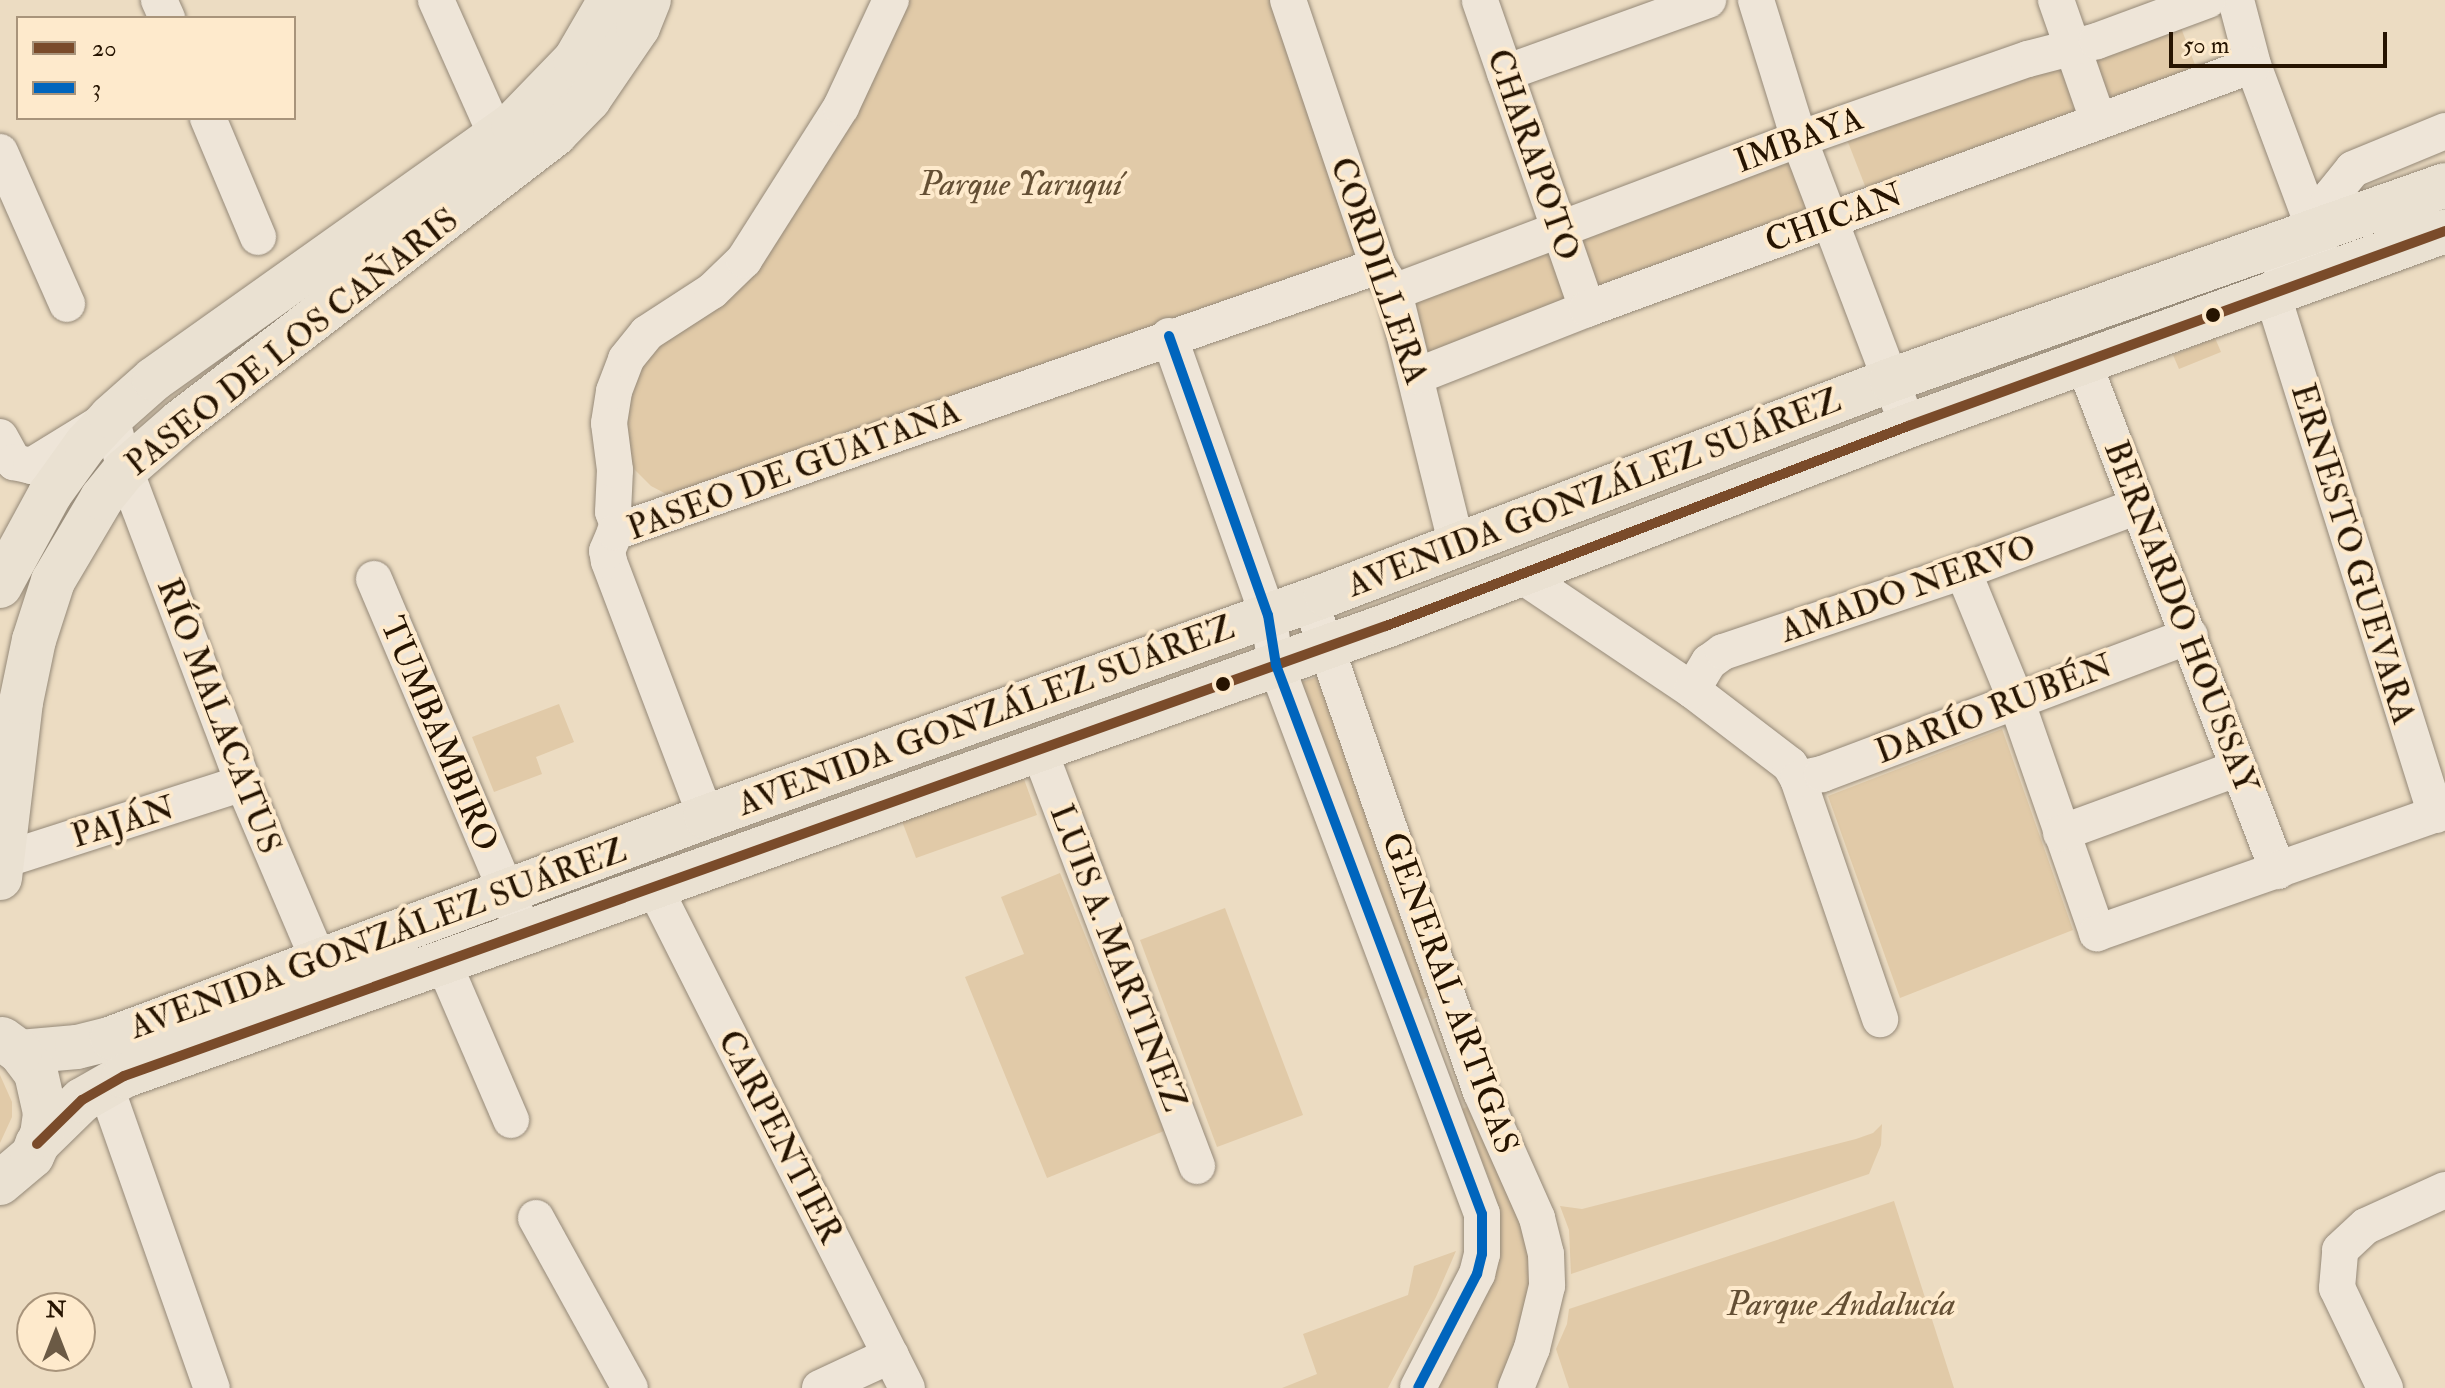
<!DOCTYPE html>
<html>
<head>
<meta charset="utf-8">
<style>
	body { margin:0 }
	#map { position:relative; width:2445px; height:1388px; overflow:hidden; background:#ecdcc2; font-family:"IM FELL Double Pica",serif }
	div>[style] { position:absolute }
	.green>* { inset:0; background:#e1caa8 }
	.roads { filter:drop-shadow(0 0 2px #958978) drop-shadow(0 0 2px #958978) }
	.minor>* { height:36px; margin:-18px; padding:0 18px; transform-origin:18px; border-radius:18px; background:#eee5d8 }
	.major>* { height:44px; margin:-22px; padding:0 22px; transform-origin:22px; border-radius:22px; background:#eae1d2 }
	.bus-1>* { height:10px; margin:-5px; padding:0 5px; transform-origin:5px; border-radius:5px; background:#7a4b2a }
	.bus-2>* { height:10px; margin:-5px; padding:0 5px; transform-origin:5px; border-radius:5px; background:#0065bd }
	.dots>* { width:22px; height:22px; translate:-50% -50%; box-sizing:border-box; border:4px solid #feeacc; border-radius:50% }
	span { translate:-50% -50%; white-space:nowrap; text-align:center; line-height:1.15; -webkit-text-stroke:8px #feeacc; paint-order:stroke }
	.street-label { font-size:34px; color:#261401 }
	.park-label { font-size:34px; color:#644f34; font-style:italic }
	.legend { position:absolute; left:16px; top:16px; width:280px; height:104px; box-sizing:border-box; background:#feeacc; border:2px solid #a8947b; margin:0; padding:10px 14px; list-style:none; font-size:24px; color:#261401 }
	.legend li { display:flex; align-items:center; gap:16px; height:40px }
	.legend b { width:40px; border:2px solid #a8947b }
	.north { position:absolute; left:16px; top:1292px; width:80px; height:80px; box-sizing:border-box; background:#feeacc; border:2px solid #a8947b; border-radius:50%; rotate:0deg; font-size:22px; font-weight:700; line-height:32px; text-align:center; color:#261401 }
	.north::after { content:''; display:block; margin:auto; width:28px; height:36px; background:#6b5a45; clip-path:polygon(50% 0,100% 100%,50% 72%,0 100%) }
	.scale { position:absolute; left:2169px; top:32px; width:218px; height:36px; box-sizing:border-box; border:4px solid #261401; border-top:0; padding-left:10px; font-size:24px; line-height:28px; white-space:nowrap; color:#261401; -webkit-text-stroke:6px #feeacc; paint-order:stroke }
</style>
</head>
<body>
<div id="map">
	<div class="green">
		<div style="clip-path:polygon(902px 0,1282px 0,1370px 261px,672px 497px,651px 486px,634px 469px,624px 448px,626px 398px,636px 366px,689px 315px)"></div>
		<div style="clip-path:polygon(2180px 25px,2197px 70px,2103px 101px,2087px 57px)"></div>
		<div style="clip-path:polygon(2063px 58px,2081px 115px,1867px 191px,1846px 137px)"></div>
		<div style="clip-path:polygon(1795px 150px,1819px 215px,1593px 298px,1570px 231px)"></div>
		<div style="clip-path:polygon(1551px 249px,1573px 304px,1430px 356px,1410px 302px)"></div>
		<div style="clip-path:polygon(2215px 338px,2221px 352px,2179px 369px,2173px 355px)"></div>
		<div style="clip-path:polygon(1324px 675px,1433px 994px,1415px 1004px,1298px 683px)"></div>
		<div style="clip-path:polygon(559px 704px,574px 742px,536px 757px,542px 774px,494px 792px,472px 737px)"></div>
		<div style="clip-path:polygon(2002px 729px,2073px 930px,1900px 998px,1828px 796px)"></div>
		<div style="clip-path:polygon(1021px 771px,1037px 815px,916px 858px,900px 816px)"></div>
		<div style="clip-path:polygon(1060px 873px,1164px 1131px,1047px 1178px,965px 977px,1024px 954px,1001px 897px)"></div>
		<div style="clip-path:polygon(1225px 908px,1303px 1115px,1217px 1147px,1140px 940px)"></div>
		<div style="clip-path:polygon(0 1075px,12px 1102px,12px 1117px,0 1143px)"></div>
		<div style="clip-path:polygon(1472px 1105px,1530px 1250px,1532px 1283px,1527px 1319px,1496px 1388px,1434px 1388px,1497px 1227px,1493px 1189px,1462px 1109px)"></div>
		<div style="clip-path:polygon(1882px 1124px,1881px 1145px,1869px 1174px,1571px 1274px,1569px 1230px,1560px 1206px,1582px 1209px,1856px 1139px,1873px 1133px)"></div>
		<div style="clip-path:polygon(1894px 1201px,1954px 1388px,1569px 1388px,1556px 1349px,1567px 1324px,1569px 1309px)"></div>
		<div style="clip-path:polygon(1456px 1251px,1436px 1297px,1388px 1388px,1282px 1388px,1317px 1374px,1303px 1334px,1408px 1295px,1414px 1266px)"></div>
	</div>
	<div class="roads">
		<div class="minor">
			<div style="left:159px;top:0;width:20px;rotate:66deg"></div>
			<div style="left:436px;top:0;width:148px;rotate:66deg"></div>
			<div style="left:1288px;top:0;width:281px;rotate:71.3deg"></div>
			<div style="left:1378px;top:266px;width:31px;rotate:58deg"></div>
			<div style="left:1394px;top:292px;width:262px;rotate:76.1deg"></div>
			<div style="left:1756px;top:0;width:145px;rotate:72.8deg"></div>
			<div style="left:1799px;top:139px;width:307px;rotate:69.2deg"></div>
			<div style="left:2056px;top:0;width:127px;rotate:70.7deg"></div>
			<div style="left:2236px;top:0;width:67px;rotate:75.3deg"></div>
			<div style="left:2253px;top:65px;width:191px;rotate:69.5deg"></div>
			<div style="left:1480px;top:1px;width:326px;rotate:70.8deg"></div>
			<div style="left:1505px;top:73px;width:216px;rotate:-19.8deg"></div>
			<div style="left:208px;top:118px;width:129px;rotate:67.2deg"></div>
			<div style="left:0;top:152px;width:166px;rotate:66.2deg"></div>
			<div style="left:1394px;top:292px;width:433px;rotate:-20.7deg"></div>
			<div style="left:1799px;top:139px;width:243px;rotate:-19.3deg"></div>
			<div style="left:2028px;top:59px;width:71px;rotate:-14.6deg"></div>
			<div style="left:2097px;top:41px;width:118px;rotate:-20.3deg"></div>
			<div style="left:1169px;top:336px;width:296px;rotate:70.5deg"></div>
			<div style="left:1268px;top:615px;width:51px;rotate:80.9deg"></div>
			<div style="left:1276px;top:665px;width:586px;rotate:69.43deg"></div>
			<div style="left:1482px;top:1214px;width:40px;rotate:90deg"></div>
			<div style="left:1482px;top:1254px;width:21px;rotate:104deg"></div>
			<div style="left:1477px;top:1274px;width:128px;rotate:117.4deg"></div>
			<div style="left:2084px;top:364px;width:543px;rotate:69.06deg"></div>
			<div style="left:1417px;top:376px;width:183px;rotate:-21.5deg"></div>
			<div style="left:1587px;top:309px;width:709px;rotate:-20.12deg"></div>
			<div style="left:0;top:437px;width:29px;rotate:61deg"></div>
			<div style="left:14px;top:462px;width:17px;rotate:13deg"></div>
			<div style="left:31px;top:466px;width:94px;rotate:-31.5deg"></div>
			<div style="left:111px;top:417px;width:55px;rotate:75.2deg"></div>
			<div style="left:125px;top:470px;width:335px;rotate:69.3deg"></div>
			<div style="left:243px;top:783px;width:191px;rotate:66.9deg"></div>
			<div style="left:619px;top:529px;width:18px;rotate:-109deg"></div>
			<div style="left:613px;top:512px;width:42px;rotate:-87.3deg"></div>
			<div style="left:615px;top:470px;width:47px;rotate:-97.3deg"></div>
			<div style="left:609px;top:423px;width:32px;rotate:-81deg"></div>
			<div style="left:614px;top:391px;width:34px;rotate:-69deg"></div>
			<div style="left:626px;top:359px;width:33px;rotate:-51deg"></div>
			<div style="left:647px;top:333px;width:77px;rotate:-32.9deg"></div>
			<div style="left:712px;top:291px;width:45px;rotate:-44.1deg"></div>
			<div style="left:744px;top:260px;width:181px;rotate:-57.6deg"></div>
			<div style="left:841px;top:107px;width:118px;rotate:-65deg"></div>
			<div style="left:1963px;top:571px;width:139px;rotate:67.7deg"></div>
			<div style="left:2016px;top:700px;width:247px;rotate:70.8deg"></div>
			<div style="left:2097px;top:933px;width:369px;rotate:-19.3deg"></div>
			<div style="left:1521px;top:575px;width:206px;rotate:33.9deg"></div>
			<div style="left:1692px;top:690px;width:123px;rotate:37.4deg"></div>
			<div style="left:1790px;top:765px;width:16px;rotate:60deg"></div>
			<div style="left:1798px;top:779px;width:254px;rotate:71.1deg"></div>
			<div style="left:374px;top:579px;width:366px;rotate:67deg"></div>
			<div style="left:1310px;top:601px;width:520px;rotate:70.8deg"></div>
			<div style="left:1481px;top:1092px;width:138px;rotate:66deg"></div>
			<div style="left:1537px;top:1218px;width:37px;rotate:76deg"></div>
			<div style="left:1546px;top:1254px;width:32px;rotate:88deg"></div>
			<div style="left:1547px;top:1286px;width:64px;rotate:103.6deg"></div>
			<div style="left:1532px;top:1348px;width:43px;rotate:111.8deg"></div>
			<div style="left:1692px;top:690px;width:33px;rotate:-59deg"></div>
			<div style="left:1709px;top:662px;width:17px;rotate:-36deg"></div>
			<div style="left:1723px;top:652px;width:253px;rotate:-18.6deg"></div>
			<div style="left:1963px;top:571px;width:187px;rotate:-20.4deg"></div>
			<div style="left:1039px;top:750px;width:445px;rotate:69.2deg"></div>
			<div style="left:1798px;top:779px;width:25px;rotate:-12deg"></div>
			<div style="left:1822px;top:774px;width:393px;rotate:-20.6deg"></div>
			<div style="left:2436px;top:815px;width:547px;rotate:-107.44deg"></div>
			<div style="left:2272px;top:293px;width:76px;rotate:-55.7deg"></div>
			<div style="left:2315px;top:230px;width:39px;rotate:-64deg"></div>
			<div style="left:2332px;top:195px;width:33px;rotate:-51deg"></div>
			<div style="left:2353px;top:169px;width:100px;rotate:-22.4deg"></div>
			<div style="left:706px;top:817px;width:274px;rotate:-110.8deg"></div>
			<div style="left:609px;top:561px;width:10px;rotate:-101deg"></div>
			<div style="left:607px;top:551px;width:21px;rotate:-67deg"></div>
			<div style="left:615px;top:532px;width:808px;rotate:-19.22deg"></div>
			<div style="left:2061px;top:833px;width:189px;rotate:-20.1deg"></div>
			<div style="left:0;top:861px;width:255px;rotate:-17.8deg"></div>
			<div style="left:654px;top:887px;width:561px;rotate:63.21deg"></div>
			<div style="left:443px;top:962px;width:172px;rotate:66.7deg"></div>
			<div style="left:105px;top:1085px;width:321px;rotate:70.6deg"></div>
			<div style="left:536px;top:1218px;width:194px;rotate:61.1deg"></div>
			<div style="left:820px;top:1388px;width:78px;rotate:-24.9deg"></div>
			<div style="left:2385px;top:1388px;width:111px;rotate:-115.6deg"></div>
			<div style="left:2337px;top:1288px;width:38px;rotate:-85deg"></div>
			<div style="left:2340px;top:1250px;width:35px;rotate:-43deg"></div>
			<div style="left:2366px;top:1226px;width:87px;rotate:-24.5deg"></div>
		</div>
		<div class="major">
			<div style="left:0;top:586px;width:105px;rotate:-61.5deg"></div>
			<div style="left:50px;top:494px;width:62px;rotate:-54.2deg"></div>
			<div style="left:86px;top:444px;width:37px;rotate:-47deg"></div>
			<div style="left:111px;top:417px;width:57px;rotate:-41.5deg"></div>
			<div style="left:154px;top:379px;width:440px;rotate:-35.4deg"></div>
			<div style="left:513px;top:124px;width:89px;rotate:-45.9deg"></div>
			<div style="left:575px;top:60px;width:69px;rotate:-59.7deg"></div>
			<div style="left:0;top:878px;width:177px;rotate:-83.2deg"></div>
			<div style="left:21px;top:702px;width:63px;rotate:-78.2deg"></div>
			<div style="left:34px;top:640px;width:62px;rotate:-72.1deg"></div>
			<div style="left:53px;top:581px;width:96px;rotate:-59.4deg"></div>
			<div style="left:102px;top:498px;width:36px;rotate:-51deg"></div>
			<div style="left:125px;top:470px;width:73px;rotate:-41.1deg"></div>
			<div style="left:180px;top:422px;width:473px;rotate:-37.5deg"></div>
			<div style="left:555px;top:134px;width:49px;rotate:-45.8deg"></div>
			<div style="left:589px;top:99px;width:87px;rotate:-55.8deg"></div>
			<div style="left:638px;top:27px;width:29px;rotate:-68deg"></div>
			<div style="left:20px;top:1052px;width:57px;rotate:-5deg"></div>
			<div style="left:77px;top:1047px;width:36px;rotate:-14deg"></div>
			<div style="left:112px;top:1038px;width:634px;rotate:-20.41deg"></div>
			<div style="left:706px;top:817px;width:659px;rotate:-19.7deg"></div>
			<div style="left:1326px;top:595px;width:605px;rotate:-20.83deg"></div>
			<div style="left:1891px;top:380px;width:587px;rotate:-19.39deg"></div>
			<div style="left:37px;top:1144px;width:63px;rotate:-44.4deg"></div>
			<div style="left:82px;top:1100px;width:48px;rotate:-29.7deg"></div>
			<div style="left:124px;top:1076px;width:1340px;rotate:-19.63deg"></div>
			<div style="left:1386px;top:626px;width:559px;rotate:-20.96deg"></div>
			<div style="left:1908px;top:426px;width:571px;rotate:-19.96deg"></div>
			<div style="left:0;top:1183px;width:42px;rotate:-40.2deg"></div>
			<div style="left:32px;top:1156px;width:23px;rotate:-65deg"></div>
			<div style="left:42px;top:1135px;width:22px;rotate:-82deg"></div>
			<div style="left:45px;top:1113px;width:41px;rotate:-102.7deg"></div>
			<div style="left:36px;top:1073px;width:26px;rotate:-127deg"></div>
			<div style="left:20px;top:1052px;width:22px;rotate:-144deg"></div>
		</div>
	</div>
	<div class="bus-1">
		<div style="left:37px;top:1144px;width:63px;rotate:-44.4deg"></div>
		<div style="left:82px;top:1100px;width:48px;rotate:-29.7deg"></div>
		<div style="left:124px;top:1076px;width:1340px;rotate:-19.63deg"></div>
		<div style="left:1386px;top:626px;width:559px;rotate:-20.96deg"></div>
		<div style="left:1908px;top:426px;width:571px;rotate:-19.96deg"></div>
	</div>
	<div class="bus-2">
		<div style="left:1169px;top:336px;width:296px;rotate:70.5deg"></div>
		<div style="left:1268px;top:615px;width:51px;rotate:80.9deg"></div>
		<div style="left:1276px;top:665px;width:586px;rotate:69.43deg"></div>
		<div style="left:1482px;top:1214px;width:40px;rotate:90deg"></div>
		<div style="left:1482px;top:1254px;width:21px;rotate:104deg"></div>
		<div style="left:1477px;top:1274px;width:128px;rotate:117.4deg"></div>
	</div>
	<div class="dots">
		<div style="left:2213px;top:315px;background:#261401"></div>
		<div style="left:1223px;top:684px;background:#261401"></div>
	</div>
	<div class="street-label">
		<span style="left:1799px;top:140px;rotate:-20deg">IMBAYA</span>
		<span style="left:1533px;top:155px;rotate:71deg">CHARAPOTO</span>
		<span style="left:1834px;top:218px;rotate:-20deg">CHICAN</span>
		<span style="left:1379px;top:271px;rotate:71deg">CORDILLERA</span>
		<span style="left:292px;top:342px;rotate:-38deg">PASEO DE LOS CAÑARIS</span>
		<span style="left:794px;top:470px;rotate:-20deg">PASEO DE GUATANA</span>
		<span style="left:1594px;top:493px;rotate:-21deg">AVENIDA GONZÁLEZ SUÁREZ</span>
		<span style="left:2353px;top:554px;rotate:73deg">ERNESTO GUEVARA</span>
		<span style="left:1908px;top:589px;rotate:-19deg">AMADO NERVO</span>
		<span style="left:2181px;top:617px;rotate:69deg">BERNARDO HOUSSAY</span>
		<span style="left:1994px;top:709px;rotate:-21deg">DARÍO RUBÉN</span>
		<span style="left:219px;top:716px;rotate:69deg">RÍO MALACATUS</span>
		<span style="left:986px;top:716px;rotate:-20deg">AVENIDA GONZÁLEZ SUÁREZ</span>
		<span style="left:439px;top:734px;rotate:67deg">TUMBAMBIRO</span>
		<span style="left:123px;top:822px;rotate:-17deg">PAJÁN</span>
		<span style="left:378px;top:939px;rotate:-20deg">AVENIDA GONZÁLEZ SUÁREZ</span>
		<span style="left:1118px;top:958px;rotate:69deg">LUIS A. MARTINEZ</span>
		<span style="left:1450px;top:993px;rotate:70deg">GENERAL ARTIGAS</span>
		<span style="left:780px;top:1137px;rotate:63deg">CARPENTIER</span>
	</div>
	<div class="park-label">
		<span style="left:1021px;top:185px">Parque Yaruquí</span>
		<span style="left:1841px;top:1305px">Parque Andalucía</span>
	</div>
	<ul class="legend">
	<li><b style="height:10px;background:#7a4b2a"></b>20</li>
	<li><b style="height:10px;background:#0065bd"></b>3</li>
	</ul>
	<div class="north">N</div>
	<div class="scale">50 m</div>
</div>
</body>
</html>
